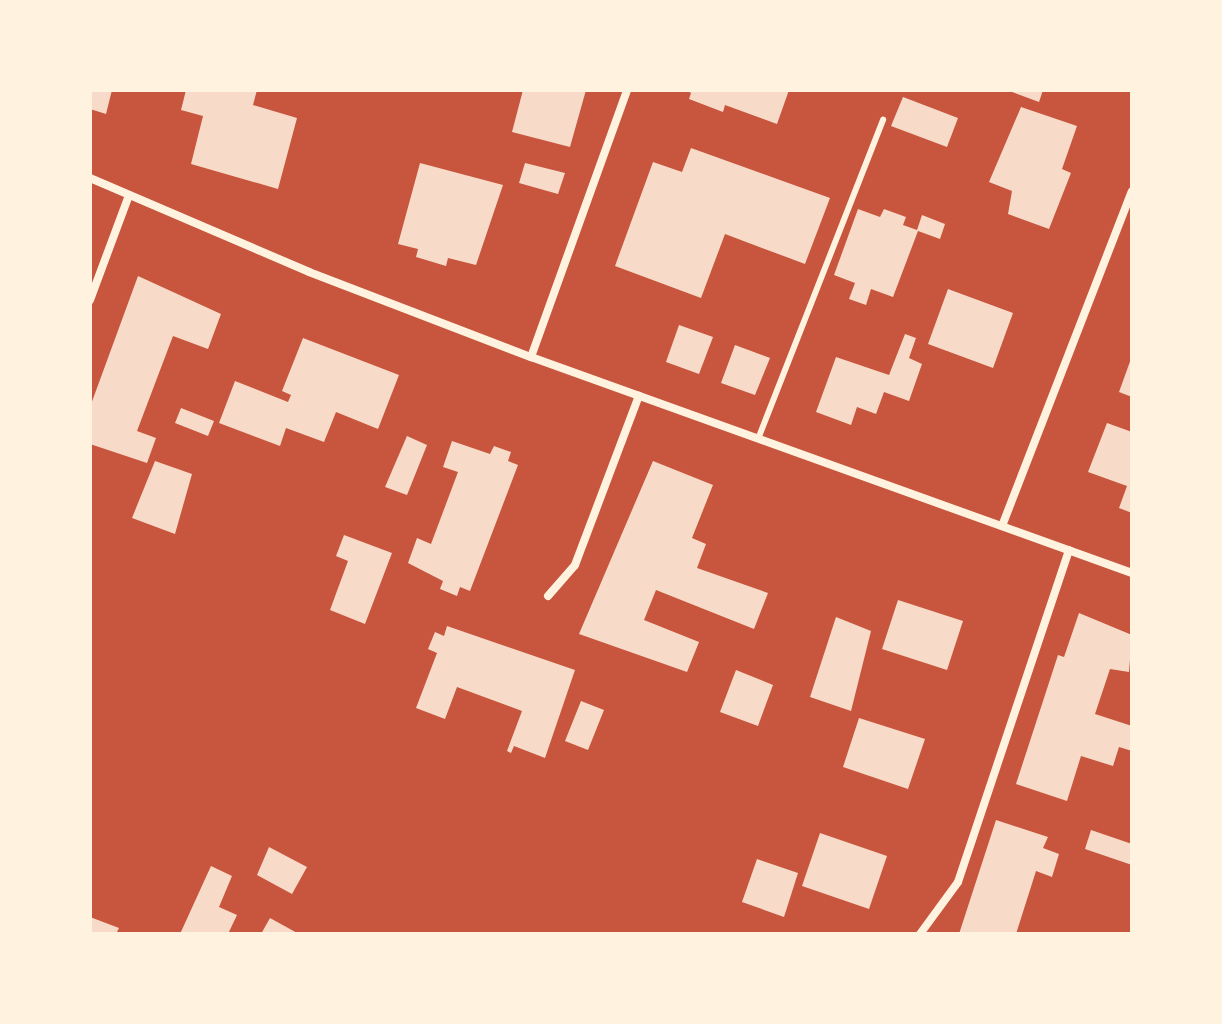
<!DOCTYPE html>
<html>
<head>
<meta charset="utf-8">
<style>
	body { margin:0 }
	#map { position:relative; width:1222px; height:1024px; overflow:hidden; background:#c8553d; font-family:Barlow,sans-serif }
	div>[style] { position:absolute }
	.building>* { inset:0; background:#f7dbc8 }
	.service>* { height:6px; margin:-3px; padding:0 3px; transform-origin:3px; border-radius:3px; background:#fff3e0 }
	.minor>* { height:8px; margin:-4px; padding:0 4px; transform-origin:4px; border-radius:4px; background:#fff3e0 }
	span { translate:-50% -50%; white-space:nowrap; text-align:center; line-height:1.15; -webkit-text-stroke:8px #fff3e0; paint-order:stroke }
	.frame { position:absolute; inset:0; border:92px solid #fff3e0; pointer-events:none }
</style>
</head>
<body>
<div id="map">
	<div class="building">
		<div style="clip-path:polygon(90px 90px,112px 90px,106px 114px,90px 109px)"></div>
		<div style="clip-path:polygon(186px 90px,257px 90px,253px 105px,297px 118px,278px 189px,191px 164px,203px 116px,181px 110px)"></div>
		<div style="clip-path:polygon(523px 90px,586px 90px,570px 147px,512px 132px)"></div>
		<div style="clip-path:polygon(686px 90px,789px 90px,777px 124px,725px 105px,723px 112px,689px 99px,691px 93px)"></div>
		<div style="clip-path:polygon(1007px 90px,1043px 90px,1039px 102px)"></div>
		<div style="clip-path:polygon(903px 97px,958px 118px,947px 147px,891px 126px)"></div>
		<div style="clip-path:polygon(1021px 107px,1077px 126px,1062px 169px,1071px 173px,1049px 229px,1008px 214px,1012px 191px,989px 182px)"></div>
		<div style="clip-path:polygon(691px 148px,830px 198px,805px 264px,725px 234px,701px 298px,615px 266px,653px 162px,682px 172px)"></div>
		<div style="clip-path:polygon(420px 163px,503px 185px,476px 265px,448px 258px,446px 266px,416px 257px,418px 249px,398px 244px)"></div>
		<div style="clip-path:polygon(525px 163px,565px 173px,558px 194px,519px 183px)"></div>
		<div style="clip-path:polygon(858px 209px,880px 217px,884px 209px,906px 217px,903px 225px,917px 230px,922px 215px,945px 224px,940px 239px,918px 231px,893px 297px,871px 289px,866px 305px,849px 299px,855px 283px,834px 275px)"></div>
		<div style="clip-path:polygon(138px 276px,221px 314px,208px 349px,173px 336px,137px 431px,156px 438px,147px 463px,90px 444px,90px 407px)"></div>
		<div style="clip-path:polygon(948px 289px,1013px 313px,993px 368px,928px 344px)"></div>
		<div style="clip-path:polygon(679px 325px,713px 337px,699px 374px,666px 362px)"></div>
		<div style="clip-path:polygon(905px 334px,916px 338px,909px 358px,922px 364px,909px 401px,884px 392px,876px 414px,857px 407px,851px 425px,816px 412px,836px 357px,889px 375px)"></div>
		<div style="clip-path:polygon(303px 338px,399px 375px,378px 429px,336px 412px,324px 442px,286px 428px,280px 446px,219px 423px,235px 381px,288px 402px,291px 395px,282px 391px)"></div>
		<div style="clip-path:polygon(735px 345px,770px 358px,755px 395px,721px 383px)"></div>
		<div style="clip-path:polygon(1132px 356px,1132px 397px,1119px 392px)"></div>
		<div style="clip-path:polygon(181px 408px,214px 421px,208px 436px,175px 423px)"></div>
		<div style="clip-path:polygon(1107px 423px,1132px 432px,1132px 513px,1119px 508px,1127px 486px,1088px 472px)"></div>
		<div style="clip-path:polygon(407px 436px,427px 445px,407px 495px,385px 487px)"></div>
		<div style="clip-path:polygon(452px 441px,490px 454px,494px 446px,511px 452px,508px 461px,518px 465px,470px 591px,460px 587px,457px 596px,440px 589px,443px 581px,408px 563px,417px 538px,431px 544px,458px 472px,443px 467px)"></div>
		<div style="clip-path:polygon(155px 461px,192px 474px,175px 534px,132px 518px)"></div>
		<div style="clip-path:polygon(653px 461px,713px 485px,692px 538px,706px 544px,697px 568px,768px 593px,754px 629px,656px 590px,644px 620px,699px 642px,687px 672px,579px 634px)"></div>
		<div style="clip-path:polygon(344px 535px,392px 553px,365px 624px,330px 610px,348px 561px,336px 556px)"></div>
		<div style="clip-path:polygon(898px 600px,963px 621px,947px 670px,882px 649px)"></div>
		<div style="clip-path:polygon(1079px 613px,1132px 635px,1129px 672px,1110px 669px,1095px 714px,1132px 726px,1132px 751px,1119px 747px,1113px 766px,1081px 756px,1067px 801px,1016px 784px,1058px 655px,1064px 657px)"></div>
		<div style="clip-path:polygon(836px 617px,871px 631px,851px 711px,810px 697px)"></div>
		<div style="clip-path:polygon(447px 626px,575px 670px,545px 758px,514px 746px,511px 753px,507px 751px,522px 711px,457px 687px,445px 719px,416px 708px,437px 653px,428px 649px,435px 632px,444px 636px)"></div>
		<div style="clip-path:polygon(736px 670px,773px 685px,758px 726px,720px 712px)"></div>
		<div style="clip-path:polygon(581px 701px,604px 710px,588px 750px,565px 741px)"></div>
		<div style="clip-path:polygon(859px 718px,925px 739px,908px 789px,843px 767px)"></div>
		<div style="clip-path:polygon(996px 820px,1048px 837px,1043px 848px,1059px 854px,1052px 877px,1036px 871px,1016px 934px,959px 934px)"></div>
		<div style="clip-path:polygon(1091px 830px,1132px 844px,1132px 865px,1085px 849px)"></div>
		<div style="clip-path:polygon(820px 833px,887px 856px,869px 909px,802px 886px)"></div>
		<div style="clip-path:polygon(269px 847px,307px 867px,292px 894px,257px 875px)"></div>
		<div style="clip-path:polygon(757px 859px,798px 873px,784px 917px,742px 902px)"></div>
		<div style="clip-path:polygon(211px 866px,232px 876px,219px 907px,237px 915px,228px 934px,180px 934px)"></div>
		<div style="clip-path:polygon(90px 917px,119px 928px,116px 934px,90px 934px)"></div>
		<div style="clip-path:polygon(270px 918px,299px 934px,261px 934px)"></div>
	</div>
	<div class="service">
		<div style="left:758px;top:439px;width:343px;rotate:-68.6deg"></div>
	</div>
	<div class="minor">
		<div style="left:90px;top:178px;width:238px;rotate:23.2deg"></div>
		<div style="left:309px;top:272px;width:238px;rotate:21deg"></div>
		<div style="left:531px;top:357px;width:639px;rotate:19.77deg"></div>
		<div style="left:90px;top:300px;width:112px;rotate:-69.6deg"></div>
		<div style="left:531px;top:357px;width:284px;rotate:-70.2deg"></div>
		<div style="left:1002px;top:526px;width:359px;rotate:-68.8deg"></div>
		<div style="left:548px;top:596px;width:41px;rotate:-48.9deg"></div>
		<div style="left:575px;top:565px;width:181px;rotate:-69.3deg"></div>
		<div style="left:920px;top:934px;width:64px;rotate:-53.8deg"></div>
		<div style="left:958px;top:882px;width:350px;rotate:-71.5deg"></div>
	</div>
	<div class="frame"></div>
</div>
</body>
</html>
